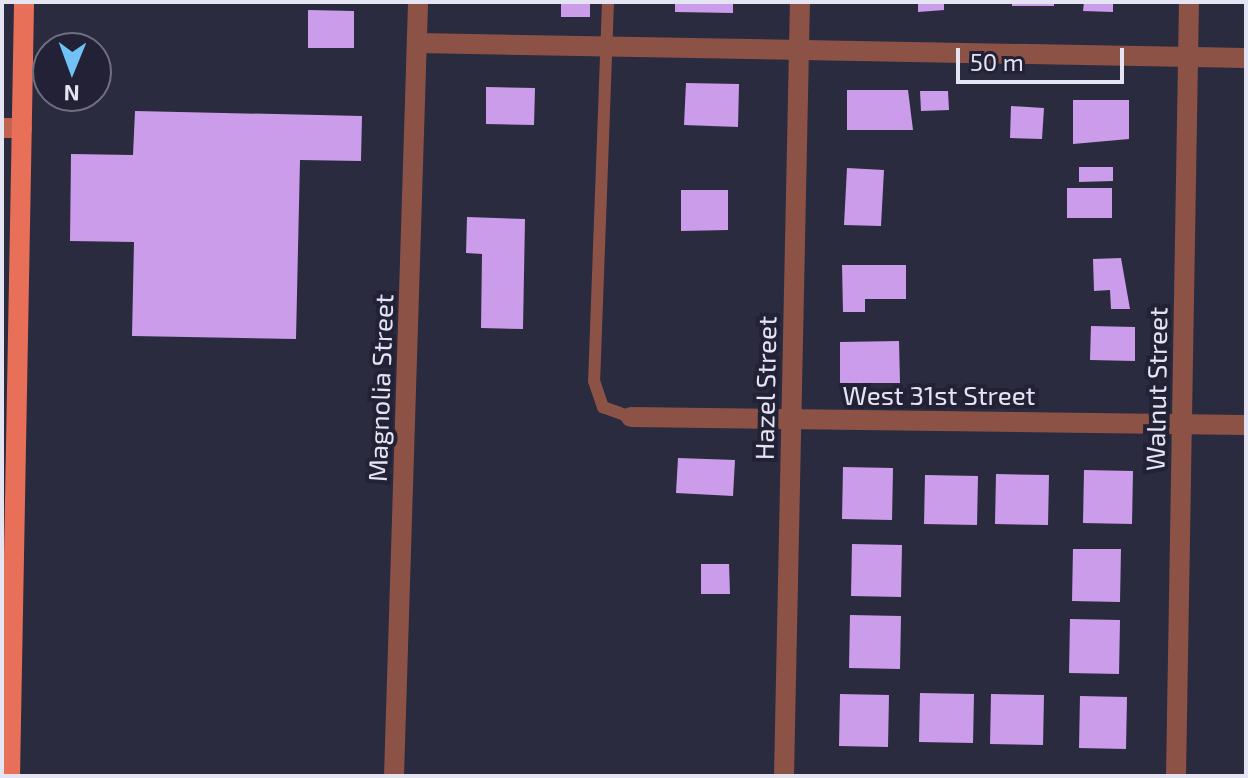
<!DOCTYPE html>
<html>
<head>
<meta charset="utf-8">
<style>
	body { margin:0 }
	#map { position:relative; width:1248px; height:778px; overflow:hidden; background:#2b2b40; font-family:"Exo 2",sans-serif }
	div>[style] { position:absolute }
	.building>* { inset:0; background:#cb9cea }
	.service>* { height:12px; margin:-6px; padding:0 6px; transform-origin:6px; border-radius:6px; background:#8c5246 }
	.minor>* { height:20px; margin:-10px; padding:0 10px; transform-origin:10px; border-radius:10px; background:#8c5246 }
	.secondary>* { height:20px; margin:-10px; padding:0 10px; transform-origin:10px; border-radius:10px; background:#c06351 }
	.primary>* { height:20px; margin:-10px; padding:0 10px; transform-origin:10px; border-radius:10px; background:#e87058 }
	span { translate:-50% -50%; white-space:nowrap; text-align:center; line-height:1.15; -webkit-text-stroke:8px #222136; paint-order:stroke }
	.street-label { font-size:26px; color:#e4e4f2 }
	.frame { position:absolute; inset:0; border:4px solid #e4e4f2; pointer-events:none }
	.north { position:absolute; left:32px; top:32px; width:80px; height:80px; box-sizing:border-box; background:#222136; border:2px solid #706f81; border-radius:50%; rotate:181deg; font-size:22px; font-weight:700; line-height:32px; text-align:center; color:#e4e4f2 }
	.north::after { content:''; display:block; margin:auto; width:28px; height:36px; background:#70c1f4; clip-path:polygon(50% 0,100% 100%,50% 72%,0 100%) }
	.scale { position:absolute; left:956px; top:48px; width:168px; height:36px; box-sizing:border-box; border:4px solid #e4e4f2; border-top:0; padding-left:10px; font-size:24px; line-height:28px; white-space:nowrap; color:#e4e4f2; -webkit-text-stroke:6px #222136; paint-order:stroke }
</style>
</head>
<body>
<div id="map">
	<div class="building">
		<div style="clip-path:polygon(561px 2px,590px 2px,590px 17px,561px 17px)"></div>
		<div style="clip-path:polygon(675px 2px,733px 2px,733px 13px,675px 12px)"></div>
		<div style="clip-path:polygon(918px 2px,944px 2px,944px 10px,918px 12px)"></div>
		<div style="clip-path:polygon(1012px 2px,1054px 2px,1054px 6px,1012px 6px)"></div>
		<div style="clip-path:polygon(1084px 2px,1113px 2px,1113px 12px,1083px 11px)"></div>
		<div style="clip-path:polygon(308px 10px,354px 11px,354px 48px,308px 48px)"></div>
		<div style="clip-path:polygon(686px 83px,739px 84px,738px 127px,684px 125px)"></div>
		<div style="clip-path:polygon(486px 87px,535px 88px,534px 125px,486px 124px)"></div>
		<div style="clip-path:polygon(847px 90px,908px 90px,913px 130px,847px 130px)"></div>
		<div style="clip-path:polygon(920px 91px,948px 91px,949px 110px,921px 111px)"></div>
		<div style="clip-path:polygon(1073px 100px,1129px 100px,1129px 139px,1073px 144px)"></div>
		<div style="clip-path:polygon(1011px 106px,1044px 108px,1042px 139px,1010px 138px)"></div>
		<div style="clip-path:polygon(135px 111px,362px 116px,361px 161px,300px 160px,296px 339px,132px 336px,134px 242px,70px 241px,71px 154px,133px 155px)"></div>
		<div style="clip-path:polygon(1079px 167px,1113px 167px,1113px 181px,1079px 182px)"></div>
		<div style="clip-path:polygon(847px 168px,884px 170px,881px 226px,844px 225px)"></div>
		<div style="clip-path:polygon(1067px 188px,1112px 188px,1112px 218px,1067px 218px)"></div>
		<div style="clip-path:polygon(681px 190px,728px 190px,728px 230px,681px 231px)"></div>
		<div style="clip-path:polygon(467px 217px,525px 219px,523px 329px,481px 328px,482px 254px,466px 253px)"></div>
		<div style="clip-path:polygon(1121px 258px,1130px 309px,1111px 309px,1110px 290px,1094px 291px,1093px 259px)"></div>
		<div style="clip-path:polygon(842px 265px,906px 265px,906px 299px,865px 299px,865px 312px,843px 312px)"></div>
		<div style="clip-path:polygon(1091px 326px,1135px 327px,1135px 361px,1090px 360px)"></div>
		<div style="clip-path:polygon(899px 341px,900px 383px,840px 383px,840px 342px)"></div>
		<div style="clip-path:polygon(678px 458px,735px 460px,733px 496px,676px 493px)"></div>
		<div style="clip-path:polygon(843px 467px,893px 468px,892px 520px,842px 519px)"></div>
		<div style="clip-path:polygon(1084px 470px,1133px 471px,1132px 524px,1083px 523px)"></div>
		<div style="clip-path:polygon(996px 474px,1049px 475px,1048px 525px,995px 524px)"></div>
		<div style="clip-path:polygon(925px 475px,978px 476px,977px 525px,924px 524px)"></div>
		<div style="clip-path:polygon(852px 544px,902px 545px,901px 597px,851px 596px)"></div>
		<div style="clip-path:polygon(1073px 549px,1121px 549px,1120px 602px,1072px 601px)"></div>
		<div style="clip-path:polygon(701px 564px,729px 564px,730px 594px,701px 594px)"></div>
		<div style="clip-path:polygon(850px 615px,901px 616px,900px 669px,849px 668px)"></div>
		<div style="clip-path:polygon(1070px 619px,1120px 620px,1119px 674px,1069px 673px)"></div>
		<div style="clip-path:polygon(920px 693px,974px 694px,973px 743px,919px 742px)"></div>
		<div style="clip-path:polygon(840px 694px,889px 695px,888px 747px,839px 746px)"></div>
		<div style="clip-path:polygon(991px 694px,1044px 695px,1043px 745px,990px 744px)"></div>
		<div style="clip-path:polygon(1080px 696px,1127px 697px,1126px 749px,1079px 748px)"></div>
	</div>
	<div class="service">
		<div style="left:608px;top:2px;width:379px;rotate:92.1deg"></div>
		<div style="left:594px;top:381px;width:28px;rotate:71deg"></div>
		<div style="left:603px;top:407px;width:30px;rotate:20deg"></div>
	</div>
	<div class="minor">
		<div style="left:418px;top:43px;width:828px;rotate:1.04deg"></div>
		<div style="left:631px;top:417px;width:615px;rotate:0.75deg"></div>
		<div style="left:394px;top:776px;width:774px;rotate:-88.22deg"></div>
		<div style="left:784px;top:776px;width:774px;rotate:-88.82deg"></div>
		<div style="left:1176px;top:776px;width:774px;rotate:-89.04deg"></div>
	</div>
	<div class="secondary">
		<div style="left:2px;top:128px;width:20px"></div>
	</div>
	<div class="primary">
		<div style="left:10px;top:776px;width:774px;rotate:-88.96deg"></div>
	</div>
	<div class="street-label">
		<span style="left:380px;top:388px;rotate:-88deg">Magnolia Street</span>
		<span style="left:765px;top:388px;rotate:-89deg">Hazel Street</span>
		<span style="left:1156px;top:389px;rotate:-89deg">Walnut Street</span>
		<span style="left:939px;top:395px">West 31st Street</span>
	</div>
	<div class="frame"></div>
	<div class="north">N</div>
	<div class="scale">50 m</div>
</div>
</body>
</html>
